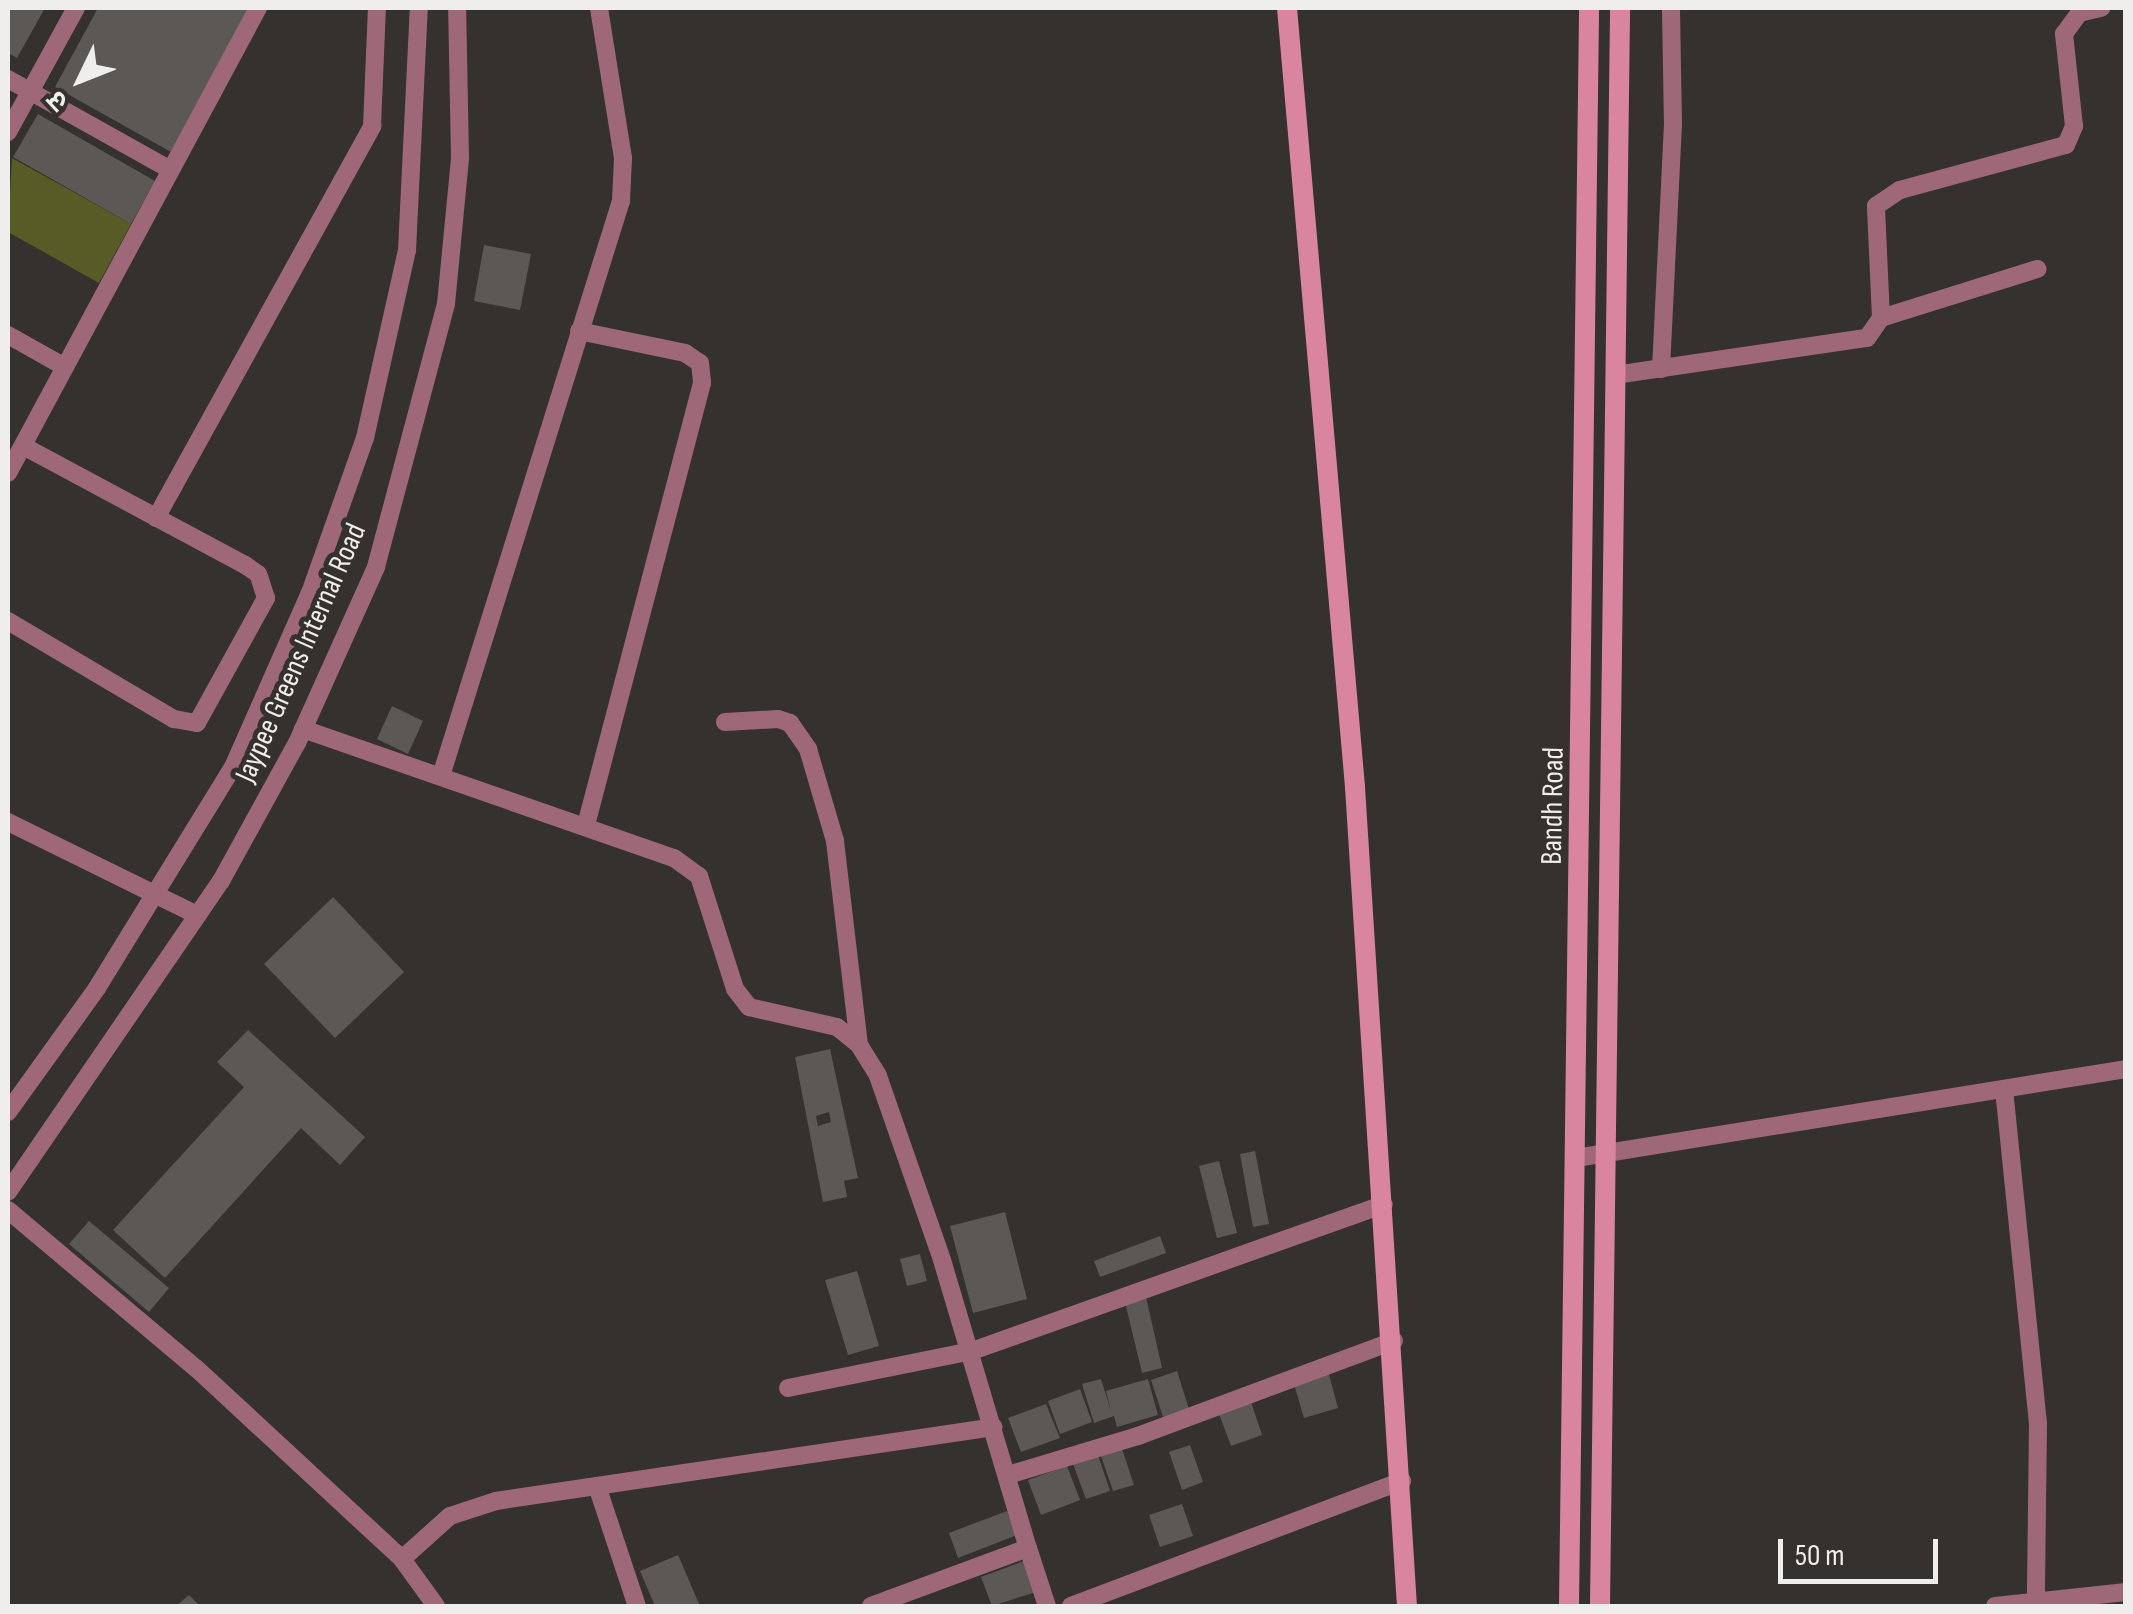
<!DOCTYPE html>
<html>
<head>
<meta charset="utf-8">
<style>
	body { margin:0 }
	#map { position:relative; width:2133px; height:1614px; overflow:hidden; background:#35312f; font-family:"Sofia Sans Condensed","Noto Sans Devanagari",sans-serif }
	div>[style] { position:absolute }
	.green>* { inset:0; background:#575c26 }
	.building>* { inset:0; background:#5c5855 }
	.street>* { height:18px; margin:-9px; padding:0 9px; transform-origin:9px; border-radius:9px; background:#9e6878 }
	.secondary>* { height:20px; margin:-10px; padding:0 10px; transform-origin:10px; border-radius:10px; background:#da859f }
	span { translate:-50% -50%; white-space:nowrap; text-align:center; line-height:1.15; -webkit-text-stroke:10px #35312f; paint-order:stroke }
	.street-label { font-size:30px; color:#f0eeec }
	.frame { position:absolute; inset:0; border:10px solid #f0eeec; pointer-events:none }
	.north { position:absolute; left:30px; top:30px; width:100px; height:100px; -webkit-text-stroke:8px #35312f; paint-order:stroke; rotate:227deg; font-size:28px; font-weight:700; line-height:40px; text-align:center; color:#f0eeec }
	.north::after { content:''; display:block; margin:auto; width:35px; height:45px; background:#f0eeec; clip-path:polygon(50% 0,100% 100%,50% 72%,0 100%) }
	.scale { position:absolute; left:1778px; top:1539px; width:160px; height:45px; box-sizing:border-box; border:5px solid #f0eeec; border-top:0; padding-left:12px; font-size:30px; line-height:35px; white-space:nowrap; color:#f0eeec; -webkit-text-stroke:8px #35312f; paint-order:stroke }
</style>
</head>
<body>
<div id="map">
	<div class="green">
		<div style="clip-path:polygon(12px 158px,131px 224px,99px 283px,8px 232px)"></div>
	</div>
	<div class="building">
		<div style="clip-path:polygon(8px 8px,45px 8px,17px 58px,8px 53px)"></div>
		<div style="clip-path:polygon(98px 8px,251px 8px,171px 152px,55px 87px)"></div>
		<div style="clip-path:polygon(38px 114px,155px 181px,131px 224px,13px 157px)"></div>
		<div style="clip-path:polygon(484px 245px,531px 254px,520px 310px,474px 301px)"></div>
		<div style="clip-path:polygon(392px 706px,423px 721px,408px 754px,377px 739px)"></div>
		<div style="clip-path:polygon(333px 897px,404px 972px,335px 1038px,264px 964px)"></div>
		<div style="clip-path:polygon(248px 1030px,365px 1137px,340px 1165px,301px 1128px,165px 1278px,113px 1230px,244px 1087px,217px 1062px)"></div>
		<div style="clip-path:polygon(evenodd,830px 1049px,858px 1178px,844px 1181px,847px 1197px,823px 1202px,795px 1057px,830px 1049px,829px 1112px,831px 1122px,818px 1126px,816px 1116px,829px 1112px)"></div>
		<div style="clip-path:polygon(1255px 1151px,1269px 1224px,1253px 1227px,1240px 1154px)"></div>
		<div style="clip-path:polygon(1219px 1161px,1237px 1233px,1217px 1238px,1199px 1166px)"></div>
		<div style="clip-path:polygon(1005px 1212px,1027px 1299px,973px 1313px,950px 1226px)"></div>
		<div style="clip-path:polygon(89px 1221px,169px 1288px,149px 1312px,69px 1244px)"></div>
		<div style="clip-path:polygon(1160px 1236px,1166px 1253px,1100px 1277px,1094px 1261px)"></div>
		<div style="clip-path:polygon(920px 1254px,927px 1281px,907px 1286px,900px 1259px)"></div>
		<div style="clip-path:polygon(857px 1271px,879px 1346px,848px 1355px,825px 1280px)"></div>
		<div style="clip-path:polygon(1146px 1297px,1162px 1368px,1142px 1373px,1125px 1302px)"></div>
		<div style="clip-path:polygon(1177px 1371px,1189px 1409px,1163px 1417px,1151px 1380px)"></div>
		<div style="clip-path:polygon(1328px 1371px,1338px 1408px,1304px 1418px,1293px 1381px)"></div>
		<div style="clip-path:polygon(1101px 1379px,1111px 1411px,1106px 1391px,1148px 1379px,1158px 1415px,1117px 1427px,1114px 1416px,1094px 1423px,1082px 1384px)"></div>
		<div style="clip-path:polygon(1080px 1389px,1092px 1422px,1060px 1434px,1048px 1401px)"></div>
		<div style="clip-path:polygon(1250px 1399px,1262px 1435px,1231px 1446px,1218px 1411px)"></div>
		<div style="clip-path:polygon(1046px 1404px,1060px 1438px,1021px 1452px,1008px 1418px)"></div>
		<div style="clip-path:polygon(1190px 1445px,1203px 1482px,1182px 1490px,1169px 1452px)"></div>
		<div style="clip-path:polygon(1121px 1446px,1134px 1485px,1113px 1491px,1100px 1453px)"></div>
		<div style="clip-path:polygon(1098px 1455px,1110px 1491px,1086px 1499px,1073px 1464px)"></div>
		<div style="clip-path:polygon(1067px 1466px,1080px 1500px,1041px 1515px,1028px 1480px)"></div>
		<div style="clip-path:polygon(1182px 1504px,1193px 1536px,1160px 1547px,1149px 1515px)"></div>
		<div style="clip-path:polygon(1007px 1511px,1017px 1535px,958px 1558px,949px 1533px)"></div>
		<div style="clip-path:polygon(678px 1555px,700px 1606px,655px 1606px,640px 1571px)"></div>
		<div style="clip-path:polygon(1024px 1561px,1036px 1592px,992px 1606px,981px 1577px)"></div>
		<div style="clip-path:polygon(189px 1595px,200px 1606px,176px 1606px)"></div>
	</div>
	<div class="street">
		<div style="left:8px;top:79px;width:184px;rotate:29.2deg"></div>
		<div style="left:8px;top:132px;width:141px;rotate:-61.3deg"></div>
		<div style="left:1881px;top:318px;width:164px;rotate:-17.4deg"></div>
		<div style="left:579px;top:331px;width:108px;rotate:11.7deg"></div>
		<div style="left:685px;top:353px;width:18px;rotate:34deg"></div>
		<div style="left:700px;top:363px;width:20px;rotate:84deg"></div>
		<div style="left:702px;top:383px;width:457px;rotate:104.7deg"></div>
		<div style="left:8px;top:335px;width:65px;rotate:29.3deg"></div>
		<div style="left:1661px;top:369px;width:244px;rotate:-87.2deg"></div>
		<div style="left:1673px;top:125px;width:117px;rotate:-91deg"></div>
		<div style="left:1615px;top:375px;width:255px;rotate:-8.4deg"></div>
		<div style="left:1867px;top:338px;width:24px;rotate:-55deg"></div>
		<div style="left:1881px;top:318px;width:112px;rotate:-92.6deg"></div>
		<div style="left:1876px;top:206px;width:29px;rotate:-34deg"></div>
		<div style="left:1900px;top:190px;width:172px;rotate:-15.2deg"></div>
		<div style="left:2066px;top:145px;width:21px;rotate:-67deg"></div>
		<div style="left:2074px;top:126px;width:93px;rotate:-96.2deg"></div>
		<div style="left:2064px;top:34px;width:26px;rotate:-54deg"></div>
		<div style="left:2079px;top:13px;width:23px;rotate:-13deg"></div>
		<div style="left:8px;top:473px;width:528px;rotate:-61.74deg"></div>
		<div style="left:156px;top:518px;width:448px;rotate:-61.1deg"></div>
		<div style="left:372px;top:126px;width:118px;rotate:-87.6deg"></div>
		<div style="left:8px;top:621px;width:193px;rotate:30.6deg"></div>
		<div style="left:174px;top:719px;width:23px;rotate:10deg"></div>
		<div style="left:197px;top:723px;width:143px;rotate:-61.1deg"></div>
		<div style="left:266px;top:598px;width:25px;rotate:-108deg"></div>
		<div style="left:258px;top:574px;width:16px;rotate:-145deg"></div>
		<div style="left:245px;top:565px;width:252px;rotate:-151.8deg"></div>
		<div style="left:725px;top:722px;width:53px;rotate:-3.2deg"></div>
		<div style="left:778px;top:719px;width:13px;rotate:18deg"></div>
		<div style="left:790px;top:723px;width:32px;rotate:55deg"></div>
		<div style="left:808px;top:749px;width:96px;rotate:73.6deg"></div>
		<div style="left:835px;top:841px;width:205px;rotate:83.3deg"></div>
		<div style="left:303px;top:729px;width:393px;rotate:19.2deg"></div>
		<div style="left:674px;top:858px;width:31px;rotate:36deg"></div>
		<div style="left:699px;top:876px;width:119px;rotate:72.3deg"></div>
		<div style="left:735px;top:989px;width:23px;rotate:52deg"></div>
		<div style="left:749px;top:1007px;width:90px;rotate:12.8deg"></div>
		<div style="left:837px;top:1027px;width:28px;rotate:39deg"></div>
		<div style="left:859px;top:1045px;width:36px;rotate:58deg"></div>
		<div style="left:878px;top:1076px;width:195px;rotate:70.8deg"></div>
		<div style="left:942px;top:1260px;width:301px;rotate:73.4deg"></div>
		<div style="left:441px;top:776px;width:603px;rotate:-72.62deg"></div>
		<div style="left:621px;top:201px;width:43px;rotate:-87.3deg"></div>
		<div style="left:623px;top:158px;width:152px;rotate:-99.1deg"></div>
		<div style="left:8px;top:822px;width:211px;rotate:26.2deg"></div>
		<div style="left:2004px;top:1089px;width:337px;rotate:84.2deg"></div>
		<div style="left:2038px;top:1424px;width:175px;rotate:90.7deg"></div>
		<div style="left:8px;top:1112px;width:153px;rotate:-54.3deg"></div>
		<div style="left:97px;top:988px;width:262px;rotate:-58.4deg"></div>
		<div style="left:234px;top:765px;width:188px;rotate:-66.2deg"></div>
		<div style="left:310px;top:593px;width:164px;rotate:-70.5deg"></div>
		<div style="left:365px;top:438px;width:193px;rotate:-77.4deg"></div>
		<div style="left:407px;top:250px;width:242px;rotate:-87.2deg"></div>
		<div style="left:1576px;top:1158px;width:557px;rotate:-9.19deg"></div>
		<div style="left:8px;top:1192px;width:377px;rotate:-55.6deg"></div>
		<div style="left:221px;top:881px;width:158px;rotate:-61.2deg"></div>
		<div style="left:297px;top:743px;width:193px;rotate:-65.8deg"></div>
		<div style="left:376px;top:567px;width:272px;rotate:-75.1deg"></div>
		<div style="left:446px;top:304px;width:147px;rotate:-84.5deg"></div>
		<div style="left:460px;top:158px;width:150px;rotate:-91.1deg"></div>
		<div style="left:8px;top:1210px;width:247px;rotate:40.1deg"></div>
		<div style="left:197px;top:1369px;width:280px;rotate:42.8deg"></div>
		<div style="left:402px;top:1559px;width:58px;rotate:54.1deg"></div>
		<div style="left:788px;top:1388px;width:188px;rotate:-11.4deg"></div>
		<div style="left:972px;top:1351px;width:437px;rotate:-19.6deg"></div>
		<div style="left:1008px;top:1475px;width:136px;rotate:-16.7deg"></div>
		<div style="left:1138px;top:1436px;width:273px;rotate:-20.4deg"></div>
		<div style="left:597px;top:1486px;width:126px;rotate:71.6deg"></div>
		<div style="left:402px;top:1559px;width:64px;rotate:-41.9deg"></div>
		<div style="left:450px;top:1516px;width:48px;rotate:-18.1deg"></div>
		<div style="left:496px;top:1501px;width:503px;rotate:-8.45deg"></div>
		<div style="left:871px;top:1606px;width:167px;rotate:-20.3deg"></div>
		<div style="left:1028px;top:1548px;width:61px;rotate:71.9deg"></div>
		<div style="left:1071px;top:1606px;width:354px;rotate:-20.7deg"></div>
		<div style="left:1995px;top:1606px;width:132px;rotate:-6.1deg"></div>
	</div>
	<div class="secondary">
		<div style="left:1287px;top:8px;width:782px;rotate:85.01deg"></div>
		<div style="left:1355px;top:787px;width:821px;rotate:86.37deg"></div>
		<div style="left:1569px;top:1606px;width:1598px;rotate:-89.28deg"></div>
		<div style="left:1600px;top:1606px;width:1598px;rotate:-89.28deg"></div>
	</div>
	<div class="street-label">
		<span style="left:301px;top:653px;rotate:-66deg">Jaypee Greens Internal Road</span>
		<span style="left:1553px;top:806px;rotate:-89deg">Bandh Road</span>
	</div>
	<div class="frame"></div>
	<div class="north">उ</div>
	<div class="scale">50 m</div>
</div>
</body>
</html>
